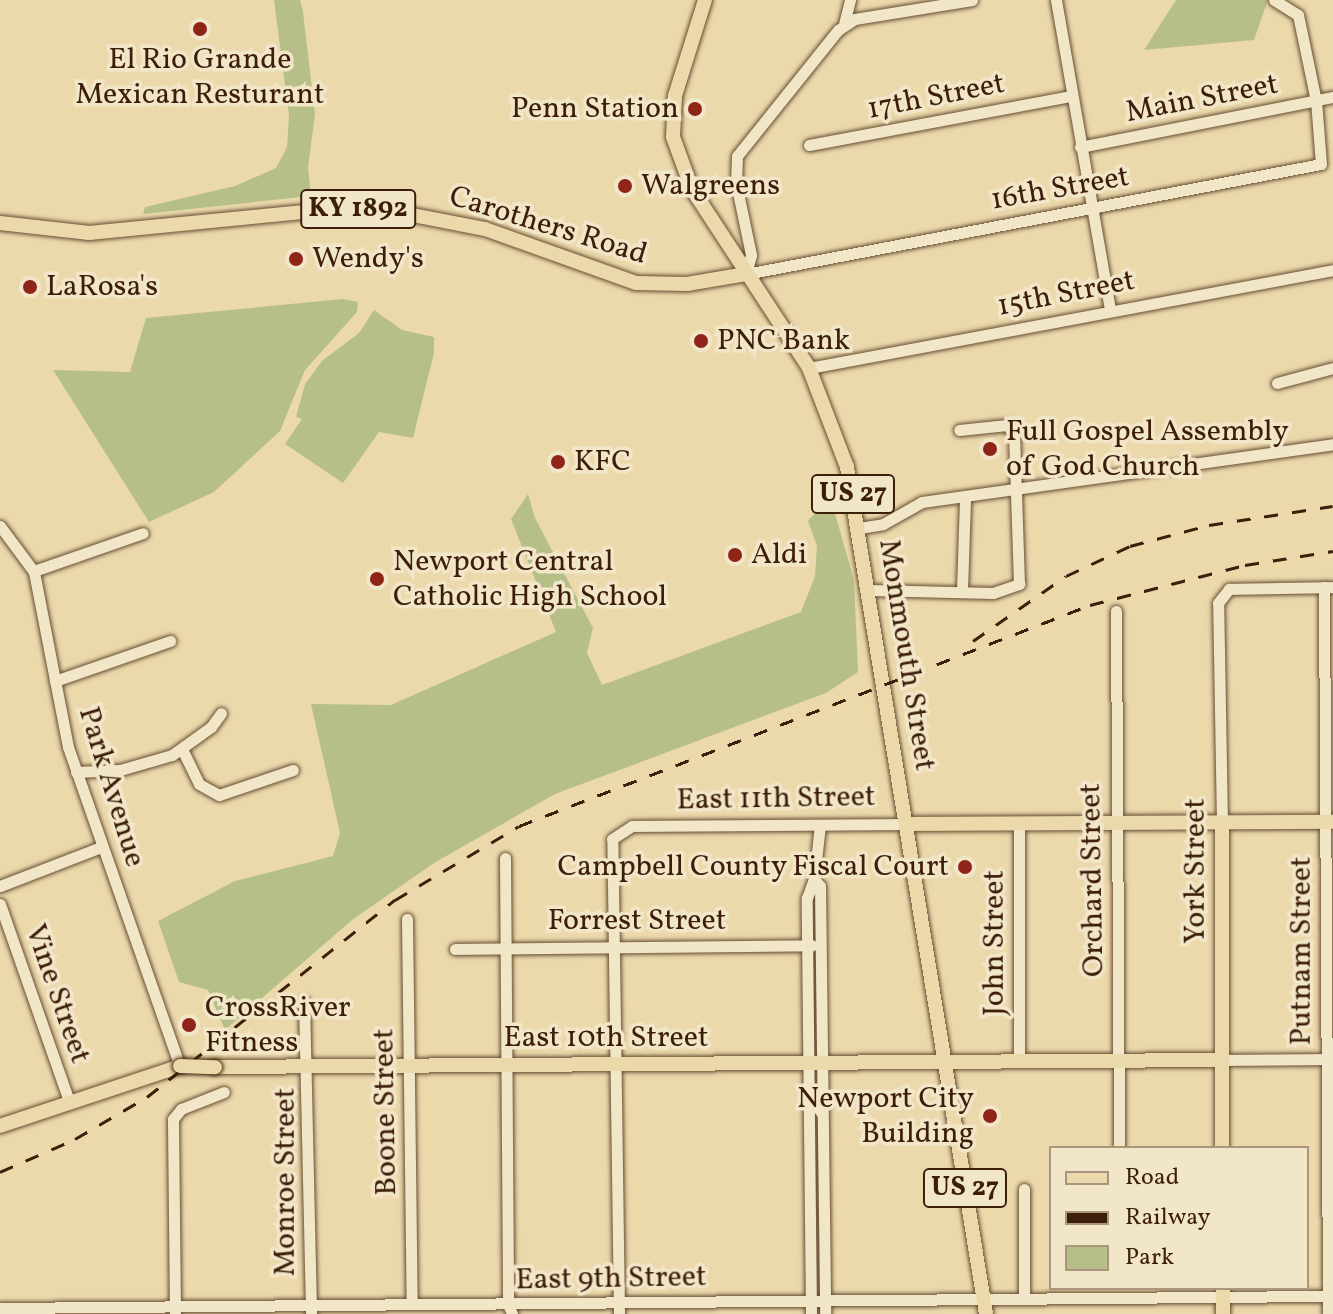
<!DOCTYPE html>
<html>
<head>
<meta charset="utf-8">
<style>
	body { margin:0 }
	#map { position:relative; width:1333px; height:1314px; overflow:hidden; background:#ebd9ac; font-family:Vollkorn,serif }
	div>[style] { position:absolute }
	.green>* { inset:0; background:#b7bf89 }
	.roads { filter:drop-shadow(0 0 2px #684d32) drop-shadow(0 0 2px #684d32) }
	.minor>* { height:11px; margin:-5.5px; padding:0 5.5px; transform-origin:5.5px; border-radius:5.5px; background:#f2e6c9 }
	.major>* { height:14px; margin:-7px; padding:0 7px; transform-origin:7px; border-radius:7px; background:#ebd9ac }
	.rail>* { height:3px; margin-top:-1.5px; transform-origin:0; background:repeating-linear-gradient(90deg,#3c1e0a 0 14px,transparent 0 28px) }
	.bridges { filter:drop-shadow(0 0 2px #3c1e0a) drop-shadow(0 0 2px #3c1e0a) }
	.major-bridge>* { height:14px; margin:-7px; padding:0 7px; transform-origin:7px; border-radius:7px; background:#ebd9ac }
	.dots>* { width:22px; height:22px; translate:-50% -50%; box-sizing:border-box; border:4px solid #f2e6c9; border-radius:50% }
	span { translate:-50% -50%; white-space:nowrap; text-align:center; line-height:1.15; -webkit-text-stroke:7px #f2e6c9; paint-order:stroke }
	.shield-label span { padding:2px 6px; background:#f2e6c9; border:2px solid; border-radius:6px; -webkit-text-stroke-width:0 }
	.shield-label { font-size:28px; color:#3c1e0a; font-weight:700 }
	.poi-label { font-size:30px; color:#3c1e0a }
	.right { translate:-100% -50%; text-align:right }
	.left { translate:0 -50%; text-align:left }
	.street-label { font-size:30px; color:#3c1e0a }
	.legend { position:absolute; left:1049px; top:1146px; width:260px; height:144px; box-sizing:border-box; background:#f2e6c9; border:2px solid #a9967d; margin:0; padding:10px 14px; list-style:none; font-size:24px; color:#3c1e0a }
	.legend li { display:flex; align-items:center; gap:16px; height:40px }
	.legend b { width:40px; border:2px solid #a9967d }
</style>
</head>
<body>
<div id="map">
	<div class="green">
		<div style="clip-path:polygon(274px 0,300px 0,303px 12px,315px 114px,308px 168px,311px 196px,143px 214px,145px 207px,235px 186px,276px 168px,287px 147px,289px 116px)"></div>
		<div style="clip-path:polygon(1176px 0,1268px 0,1254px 40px,1144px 50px)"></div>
		<div style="clip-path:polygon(343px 299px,358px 302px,357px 312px,305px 370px,280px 431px,214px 492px,149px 522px,53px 370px,130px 372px,146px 318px)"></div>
		<div style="clip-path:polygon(374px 310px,402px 330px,434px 337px,434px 353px,413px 438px,379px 432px,343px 483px,285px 444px,302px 419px,296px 417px,305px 384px,322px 361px,359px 333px)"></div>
		<div style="clip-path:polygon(528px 494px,535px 518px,593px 628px,587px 653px,602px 685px,801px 612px,815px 576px,817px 546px,808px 521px,830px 496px,854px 580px,858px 672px,826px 693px,555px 794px,434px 863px,352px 920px,225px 1030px,208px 990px,179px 982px,158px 921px,235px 881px,333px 856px,340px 833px,311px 704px,391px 705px,556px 632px,511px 519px)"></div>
	</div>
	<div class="roads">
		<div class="minor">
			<div style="left:972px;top:0;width:119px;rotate:170.8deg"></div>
			<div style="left:855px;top:19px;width:20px;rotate:147deg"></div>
			<div style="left:838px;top:30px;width:161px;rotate:128.7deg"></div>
			<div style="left:737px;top:156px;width:27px;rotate:92deg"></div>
			<div style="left:736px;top:183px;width:74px;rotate:78.2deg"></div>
			<div style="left:751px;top:255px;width:20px;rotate:105deg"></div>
			<div style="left:746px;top:274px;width:585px;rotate:-10.83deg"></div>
			<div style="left:1321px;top:164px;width:63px;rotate:-94.5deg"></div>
			<div style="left:1316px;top:101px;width:88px;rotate:-101.8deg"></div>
			<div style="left:1298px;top:15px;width:28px;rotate:-148deg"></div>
			<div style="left:1056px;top:0;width:315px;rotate:80.1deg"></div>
			<div style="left:844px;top:24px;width:25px;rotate:-76deg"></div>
			<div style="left:809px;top:145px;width:267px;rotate:-10.6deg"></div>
			<div style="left:1080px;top:147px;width:258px;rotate:-11.2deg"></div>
			<div style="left:809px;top:368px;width:533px;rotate:-10.59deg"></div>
			<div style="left:1277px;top:383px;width:58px;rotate:-15deg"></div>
			<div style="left:0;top:526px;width:57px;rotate:53.5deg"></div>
			<div style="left:34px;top:572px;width:178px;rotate:79deg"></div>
			<div style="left:68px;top:747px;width:338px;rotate:70.7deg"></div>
			<div style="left:859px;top:528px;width:24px;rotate:-9deg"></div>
			<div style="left:883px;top:524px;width:45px;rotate:-29.4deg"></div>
			<div style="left:922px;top:502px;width:415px;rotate:-8deg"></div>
			<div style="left:34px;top:571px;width:115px;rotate:-19.2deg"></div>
			<div style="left:1324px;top:587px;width:727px;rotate:89.68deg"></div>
			<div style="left:869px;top:590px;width:124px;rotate:1.4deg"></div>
			<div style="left:993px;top:593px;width:28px;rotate:-19deg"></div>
			<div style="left:1019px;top:584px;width:150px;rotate:-91.9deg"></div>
			<div style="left:1014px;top:434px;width:11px;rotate:-128deg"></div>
			<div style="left:1007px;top:425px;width:48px;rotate:174.1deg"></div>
			<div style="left:962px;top:590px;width:90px;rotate:-88.1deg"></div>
			<div style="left:1116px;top:611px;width:537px;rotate:89.68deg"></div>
			<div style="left:55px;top:681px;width:122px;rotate:-19.2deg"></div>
			<div style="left:182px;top:749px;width:39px;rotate:64deg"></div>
			<div style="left:199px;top:784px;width:23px;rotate:29deg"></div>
			<div style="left:219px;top:795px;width:78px;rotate:-18.7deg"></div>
			<div style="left:76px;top:772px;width:44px;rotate:-2.6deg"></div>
			<div style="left:120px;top:770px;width:54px;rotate:-16.1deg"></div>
			<div style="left:172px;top:755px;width:48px;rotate:-35.7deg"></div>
			<div style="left:211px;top:727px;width:17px;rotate:-54deg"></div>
			<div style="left:1222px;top:823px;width:220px;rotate:-91deg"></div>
			<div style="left:1218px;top:603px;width:18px;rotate:-52deg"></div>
			<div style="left:1229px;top:589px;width:104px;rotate:-1.1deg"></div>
			<div style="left:505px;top:858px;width:446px;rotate:89.6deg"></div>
			<div style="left:508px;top:1304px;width:11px;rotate:68deg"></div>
			<div style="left:814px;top:879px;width:9px;rotate:49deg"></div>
			<div style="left:820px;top:886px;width:428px;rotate:89.3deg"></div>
			<div style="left:0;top:886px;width:108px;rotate:-21.1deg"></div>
			<div style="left:0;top:904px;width:209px;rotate:70.7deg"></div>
			<div style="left:407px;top:919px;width:385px;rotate:89.3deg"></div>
			<div style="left:455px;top:949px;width:357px;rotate:-0.6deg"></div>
			<div style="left:304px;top:1002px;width:312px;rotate:88.7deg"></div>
			<div style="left:1223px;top:1060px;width:107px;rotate:-0.5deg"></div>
			<div style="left:1019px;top:1061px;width:236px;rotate:-90deg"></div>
			<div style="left:1024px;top:1299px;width:110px;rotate:-90deg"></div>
			<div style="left:0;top:1308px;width:1333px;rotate:-0.52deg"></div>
			<div style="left:175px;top:1313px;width:194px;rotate:-90.6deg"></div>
			<div style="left:173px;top:1119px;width:13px;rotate:-51deg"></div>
			<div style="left:181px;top:1109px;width:46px;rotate:-21.6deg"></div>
			<div style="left:619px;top:1314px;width:475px;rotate:-90.8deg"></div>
			<div style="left:612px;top:839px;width:24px;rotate:-33deg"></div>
			<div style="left:632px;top:826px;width:276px;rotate:-0.4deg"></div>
			<div style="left:811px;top:1314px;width:416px;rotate:-90.6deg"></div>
			<div style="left:807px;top:898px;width:20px;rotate:-70deg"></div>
			<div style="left:814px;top:879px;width:54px;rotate:-83.7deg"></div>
		</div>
		<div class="major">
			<div style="left:705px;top:0;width:101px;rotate:107.4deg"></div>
			<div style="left:675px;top:96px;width:41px;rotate:92.8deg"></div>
			<div style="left:673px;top:137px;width:55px;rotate:69.9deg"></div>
			<div style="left:692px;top:189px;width:214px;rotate:56.8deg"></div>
			<div style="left:809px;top:368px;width:106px;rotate:69deg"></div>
			<div style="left:847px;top:467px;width:858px;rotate:80.68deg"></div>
			<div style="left:0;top:223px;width:90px;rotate:6.4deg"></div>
			<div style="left:89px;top:233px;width:255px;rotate:-5.6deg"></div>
			<div style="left:343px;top:208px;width:49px;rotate:3.5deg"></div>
			<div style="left:392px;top:211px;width:95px;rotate:11deg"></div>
			<div style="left:485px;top:229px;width:160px;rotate:19.7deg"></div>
			<div style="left:636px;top:283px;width:51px;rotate:1.1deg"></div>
			<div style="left:687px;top:284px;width:60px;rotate:-9.6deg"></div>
			<div style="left:908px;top:824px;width:425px;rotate:-0.3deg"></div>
			<div style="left:215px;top:1067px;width:1008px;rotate:-0.4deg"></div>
			<div style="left:0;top:1126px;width:190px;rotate:-18.4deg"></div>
			<div style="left:1222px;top:1148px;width:325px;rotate:-90deg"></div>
			<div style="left:1223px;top:1288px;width:26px;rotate:90deg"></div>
		</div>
	</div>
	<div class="rail">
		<div style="left:973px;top:641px;width:113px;rotate:-35deg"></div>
		<div style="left:1066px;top:576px;width:71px;rotate:-25.1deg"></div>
		<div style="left:1130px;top:546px;width:82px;rotate:-14.9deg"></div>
		<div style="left:1209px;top:525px;width:125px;rotate:-8.7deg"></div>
		<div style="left:0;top:1172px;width:82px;rotate:-23.7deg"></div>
		<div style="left:75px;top:1139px;width:83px;rotate:-30.3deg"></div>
		<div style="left:147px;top:1097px;width:317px;rotate:-38.5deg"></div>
		<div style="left:395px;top:900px;width:144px;rotate:-30.8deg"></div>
		<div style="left:519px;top:826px;width:612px;rotate:-21.16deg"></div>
		<div style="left:1090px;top:605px;width:160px;rotate:-14.5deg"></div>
		<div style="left:1245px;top:565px;width:89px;rotate:-9deg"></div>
	</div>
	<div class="bridges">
		<div class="major-bridge">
			<div style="left:180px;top:1066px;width:35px;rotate:2deg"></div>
		</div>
	</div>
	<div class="dots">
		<div style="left:200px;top:29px;background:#8f2418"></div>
		<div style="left:695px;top:109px;background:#8f2418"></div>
		<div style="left:625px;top:186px;background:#8f2418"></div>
		<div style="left:296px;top:259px;background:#8f2418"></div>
		<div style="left:30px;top:287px;background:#8f2418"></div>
		<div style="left:701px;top:341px;background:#8f2418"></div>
		<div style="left:990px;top:449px;background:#8f2418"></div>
		<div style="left:558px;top:462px;background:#8f2418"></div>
		<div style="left:735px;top:555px;background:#8f2418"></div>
		<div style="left:377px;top:579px;background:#8f2418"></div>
		<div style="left:965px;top:867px;background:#8f2418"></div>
		<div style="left:189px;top:1025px;background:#8f2418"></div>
		<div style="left:990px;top:1116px;background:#8f2418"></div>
	</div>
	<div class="shield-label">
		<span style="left:358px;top:209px">KY 1892</span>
		<span style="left:853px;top:494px">US 27</span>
		<span style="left:965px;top:1188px">US 27</span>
	</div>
	<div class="poi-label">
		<span style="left:200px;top:77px">El Rio Grande<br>Mexican Resturant</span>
		<span class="right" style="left:679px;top:109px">Penn Station</span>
		<span class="left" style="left:641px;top:186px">Walgreens</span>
		<span class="left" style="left:312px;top:259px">Wendy's</span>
		<span class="left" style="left:46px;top:287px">LaRosa's</span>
		<span class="left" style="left:717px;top:341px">PNC Bank</span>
		<span class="left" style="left:1006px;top:449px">Full Gospel Assembly<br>of God Church</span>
		<span class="left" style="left:574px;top:462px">KFC</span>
		<span class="left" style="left:751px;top:555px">Aldi</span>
		<span class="left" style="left:393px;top:579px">Newport Central<br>Catholic High School</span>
		<span class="right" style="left:949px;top:867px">Campbell County Fiscal Court</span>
		<span class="left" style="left:205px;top:1025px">CrossRiver<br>Fitness</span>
		<span class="right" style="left:974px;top:1116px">Newport City<br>Building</span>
	</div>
	<div class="street-label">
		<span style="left:936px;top:97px;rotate:-11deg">17th Street</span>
		<span style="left:1202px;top:99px;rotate:-11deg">Main Street</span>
		<span style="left:1060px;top:189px;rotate:-10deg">16th Street</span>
		<span style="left:548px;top:226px;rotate:17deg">Carothers Road</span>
		<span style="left:1066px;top:294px;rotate:-11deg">15th Street</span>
		<span style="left:906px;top:655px;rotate:81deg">Monmouth Street</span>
		<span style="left:111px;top:787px;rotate:73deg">Park Avenue</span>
		<span style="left:776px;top:799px;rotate:-1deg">East 11th Street</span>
		<span style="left:1196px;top:871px;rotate:-90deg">York Street</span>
		<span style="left:1093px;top:880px;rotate:-91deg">Orchard Street</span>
		<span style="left:637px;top:921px">Forrest Street</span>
		<span style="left:995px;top:943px;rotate:-90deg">John Street</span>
		<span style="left:1302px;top:951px;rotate:-90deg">Putnam Street</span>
		<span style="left:57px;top:994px;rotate:71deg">Vine Street</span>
		<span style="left:606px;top:1038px">East 10th Street</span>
		<span style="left:386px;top:1112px;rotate:-91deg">Boone Street</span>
		<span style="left:286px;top:1182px;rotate:-90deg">Monroe Street</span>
		<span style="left:611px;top:1279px;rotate:-1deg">East 9th Street</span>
	</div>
	<ul class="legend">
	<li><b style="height:10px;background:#ebd9ac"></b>Road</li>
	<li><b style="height:10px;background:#3c1e0a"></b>Railway</li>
	<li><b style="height:22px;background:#b7bf89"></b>Park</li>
	</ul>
</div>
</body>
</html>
